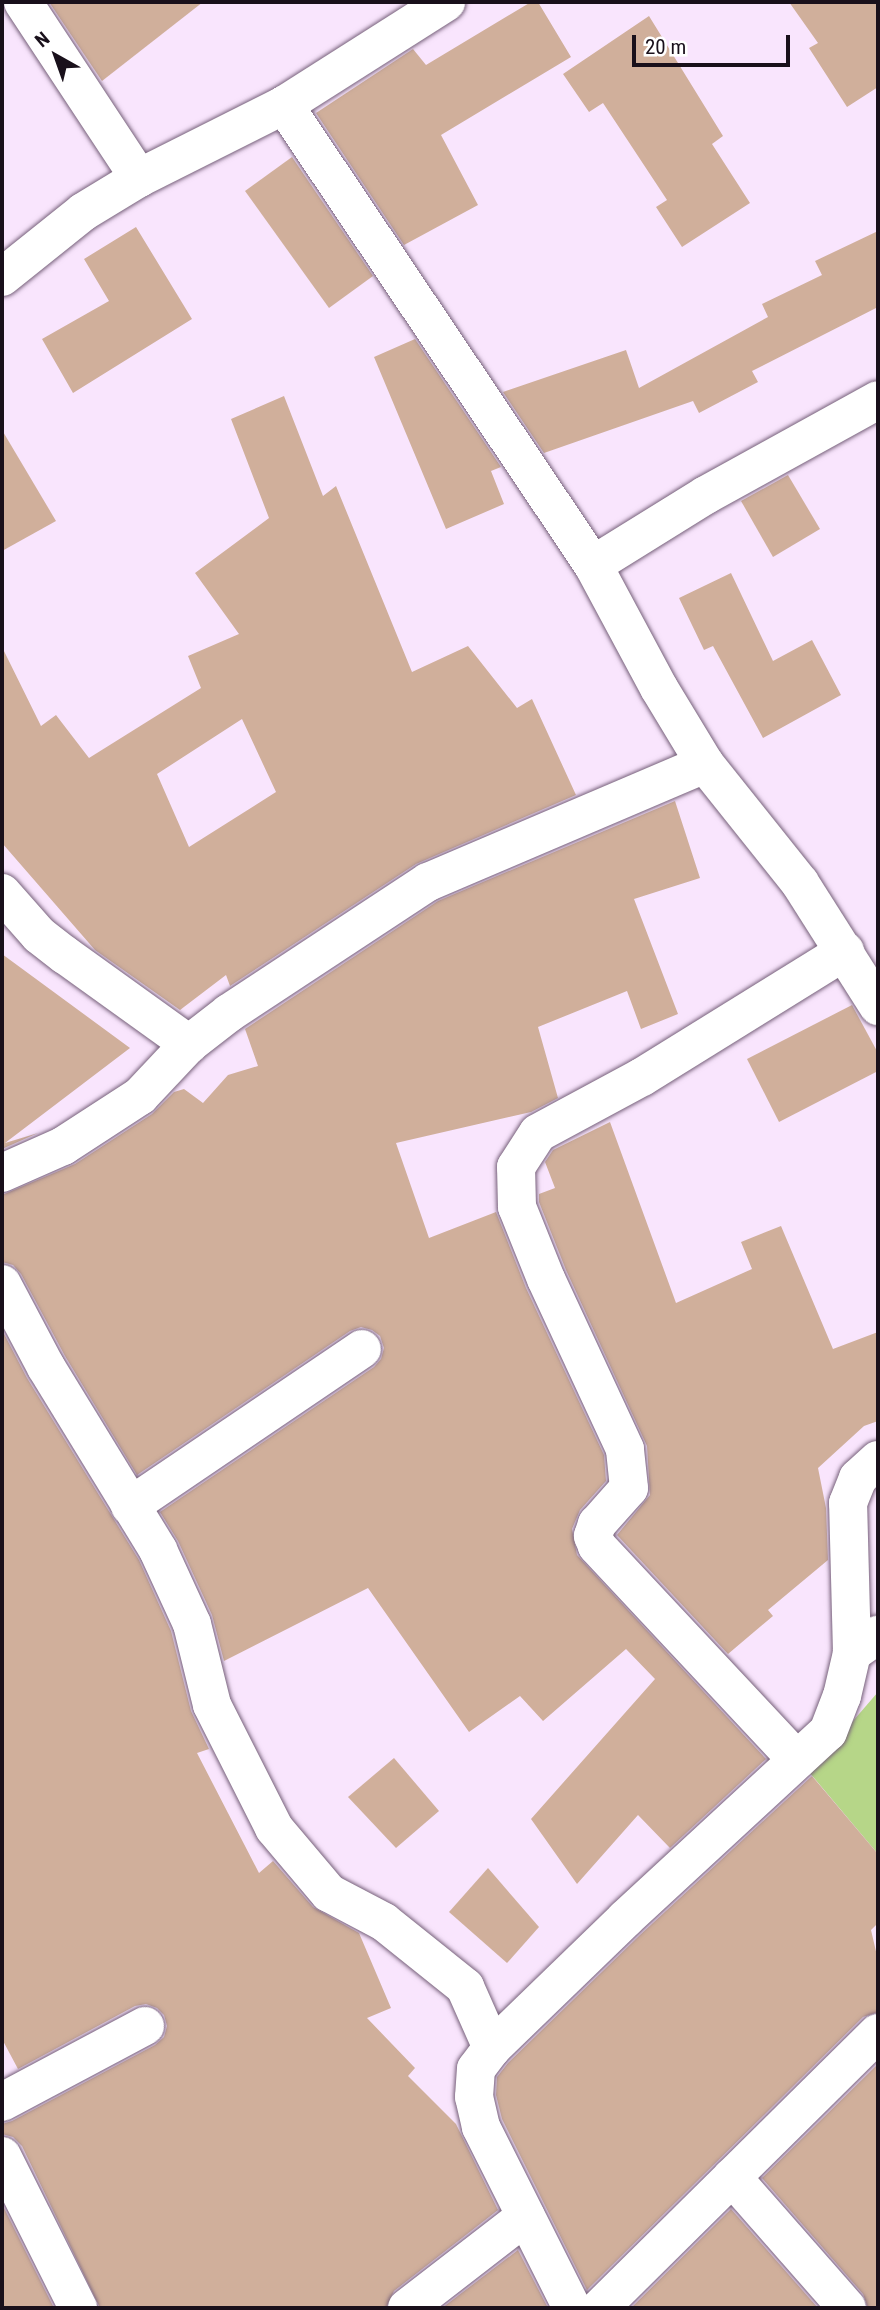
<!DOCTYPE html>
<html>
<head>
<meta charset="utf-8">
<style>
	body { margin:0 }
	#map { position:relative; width:880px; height:2310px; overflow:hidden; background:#f9e5fd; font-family:"Roboto Condensed",sans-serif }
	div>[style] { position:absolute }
	.green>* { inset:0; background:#b6d688 }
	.building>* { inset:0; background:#d0af9b }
	.roads { filter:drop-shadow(0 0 2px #76607a) drop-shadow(0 0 2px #76607a) }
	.minor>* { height:38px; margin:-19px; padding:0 19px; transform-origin:19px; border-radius:19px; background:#fff }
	span { translate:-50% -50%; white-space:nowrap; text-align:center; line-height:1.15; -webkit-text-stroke:6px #fff; paint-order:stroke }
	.frame { position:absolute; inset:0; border:4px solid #19101b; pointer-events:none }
	.north { position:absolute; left:21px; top:21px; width:70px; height:70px; -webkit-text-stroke:5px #fff; paint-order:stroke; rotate:320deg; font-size:19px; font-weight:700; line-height:28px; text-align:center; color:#19101b }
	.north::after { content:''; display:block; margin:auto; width:24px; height:32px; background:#19101b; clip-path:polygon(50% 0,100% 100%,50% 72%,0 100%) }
	.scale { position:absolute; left:632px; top:35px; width:158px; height:32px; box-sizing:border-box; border:4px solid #19101b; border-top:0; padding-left:9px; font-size:21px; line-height:24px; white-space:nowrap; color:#19101b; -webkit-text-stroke:5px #fff; paint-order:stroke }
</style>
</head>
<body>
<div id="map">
	<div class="green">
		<div style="clip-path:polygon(878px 1692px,878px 1854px,809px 1772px)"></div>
	</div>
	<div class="building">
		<div style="clip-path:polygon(49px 2px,203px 2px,102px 81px)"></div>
		<div style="clip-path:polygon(531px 2px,538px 2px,571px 57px,441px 135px,478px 205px,404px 245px,316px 113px,413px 49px,426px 65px)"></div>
		<div style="clip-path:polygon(789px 2px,878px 2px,878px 87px,847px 107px,809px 48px,818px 43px)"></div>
		<div style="clip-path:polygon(649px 16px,723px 136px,712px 144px,750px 203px,682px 247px,656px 207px,667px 200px,603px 103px,589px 112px,563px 74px)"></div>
		<div style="clip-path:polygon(292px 157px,373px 276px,329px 308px,245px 191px)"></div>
		<div style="clip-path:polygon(136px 227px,192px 319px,73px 393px,42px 339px,109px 301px,84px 259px)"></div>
		<div style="clip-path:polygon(878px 231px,878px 307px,752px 371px,758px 382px,699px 413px,693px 401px,544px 453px,503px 392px,626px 350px,639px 388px,768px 317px,762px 304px,822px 275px,815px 261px)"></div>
		<div style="clip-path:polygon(415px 339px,501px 467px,491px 471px,504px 504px,446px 529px,374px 357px)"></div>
		<div style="clip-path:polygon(evenodd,284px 396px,323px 496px,336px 486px,412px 672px,468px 646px,517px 708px,532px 699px,576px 795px,416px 864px,230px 986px,226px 975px,180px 1010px,95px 950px,2px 843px,2px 647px,41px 726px,56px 715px,89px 758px,201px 688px,188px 656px,239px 634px,195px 573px,269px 518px,231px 419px,284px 396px,242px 719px,276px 792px,189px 847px,157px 774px,242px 719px)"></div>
		<div style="clip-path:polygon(2px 430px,56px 521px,2px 551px)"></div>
		<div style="clip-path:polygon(788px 475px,820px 529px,773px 557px,741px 501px)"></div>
		<div style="clip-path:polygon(731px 573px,773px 661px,812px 640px,841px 695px,763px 738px,713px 646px,704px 650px,679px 598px)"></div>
		<div style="clip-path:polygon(675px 801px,700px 878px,634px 899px,678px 1014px,641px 1029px,627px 991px,538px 1027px,558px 1098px,531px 1112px,396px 1143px,429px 1238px,496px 1212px,526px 1288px,604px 1455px,606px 1481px,580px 1510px,572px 1529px,577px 1555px,766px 1759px,670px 1848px,638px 1815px,577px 1884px,531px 1819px,655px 1679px,626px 1649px,543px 1721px,520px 1696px,469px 1732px,368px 1588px,224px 1661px,212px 1615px,178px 1541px,160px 1512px,374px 1367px,381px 1359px,384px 1348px,380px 1336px,372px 1330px,361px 1327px,350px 1331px,137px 1475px,65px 1356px,21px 1274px,13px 1265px,2px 1262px,2px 1195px,75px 1164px,152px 1114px,174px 1092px,184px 1089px,203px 1103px,228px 1075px,258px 1066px,245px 1029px,438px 901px)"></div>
		<div style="clip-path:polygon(2px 954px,130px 1048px,5px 1143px,38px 1133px,2px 1149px)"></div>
		<div style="clip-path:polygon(852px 1005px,878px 1053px,878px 1071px,779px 1122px,747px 1059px)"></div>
		<div style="clip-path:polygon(610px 1122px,676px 1303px,752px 1269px,741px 1242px,781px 1226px,833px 1349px,878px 1332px,878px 1421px,864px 1426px,818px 1468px,826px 1508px,828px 1560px,768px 1610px,773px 1616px,728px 1654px,617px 1535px,650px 1495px,647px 1446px,566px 1270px,539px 1202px,539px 1194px,555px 1188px,545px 1162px,553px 1150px)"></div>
		<div style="clip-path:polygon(2px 1330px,27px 1378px,139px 1560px,171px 1631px,191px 1711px,209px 1749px,197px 1753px,259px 1873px,273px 1861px,313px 1907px,359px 1933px,391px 2008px,367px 2018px,415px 2068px,408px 2076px,456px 2124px,498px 2210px,394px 2291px,386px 2308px,100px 2308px,22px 2146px,13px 2137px,2px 2134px,2px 2124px,12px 2121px,155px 2045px,164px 2037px,167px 2026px,164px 2015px,157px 2008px,146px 2004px,135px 2006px,18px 2069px,2px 2039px)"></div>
		<div style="clip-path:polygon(394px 1758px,439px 1811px,396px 1848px,348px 1797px)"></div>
		<div style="clip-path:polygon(812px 1776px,878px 1854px,878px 1923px,871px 1930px,878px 1960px,878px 2012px,863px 2017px,587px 2290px,502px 2119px,496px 2095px,497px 2077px,508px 2063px,640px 1935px)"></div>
		<div style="clip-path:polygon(488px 1868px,539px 1927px,507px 1963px,449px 1912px)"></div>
		<div style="clip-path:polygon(878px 2064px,878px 2308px,868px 2308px,863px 2294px,762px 2178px)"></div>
		<div style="clip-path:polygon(2px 2204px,54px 2308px,2px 2308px)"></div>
		<div style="clip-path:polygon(731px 2209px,818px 2308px,631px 2308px)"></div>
		<div style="clip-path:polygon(518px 2250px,548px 2308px,442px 2308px)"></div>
	</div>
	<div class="roads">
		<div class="minor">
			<div style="left:23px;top:2px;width:211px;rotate:56.6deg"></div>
			<div style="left:284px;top:105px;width:554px;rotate:56.11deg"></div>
			<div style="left:593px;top:565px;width:140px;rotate:61.8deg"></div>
			<div style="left:659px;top:688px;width:89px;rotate:58.8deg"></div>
			<div style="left:705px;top:764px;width:152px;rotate:51.4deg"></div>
			<div style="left:800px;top:883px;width:146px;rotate:57.6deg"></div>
			<div style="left:2px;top:277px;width:104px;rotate:-38.7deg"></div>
			<div style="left:83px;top:212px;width:66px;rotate:-31.3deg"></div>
			<div style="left:139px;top:178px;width:162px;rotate:-26.7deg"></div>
			<div style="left:284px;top:105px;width:192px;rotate:-32.4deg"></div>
			<div style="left:593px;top:565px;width:133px;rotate:-31.8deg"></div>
			<div style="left:706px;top:495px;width:196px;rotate:-28.9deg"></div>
			<div style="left:2px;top:893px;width:56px;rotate:48.6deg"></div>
			<div style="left:39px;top:935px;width:33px;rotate:38deg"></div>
			<div style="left:65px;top:955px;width:153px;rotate:35.7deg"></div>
			<div style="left:2px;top:1173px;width:67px;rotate:-23.9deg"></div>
			<div style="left:63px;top:1146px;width:92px;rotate:-33deg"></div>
			<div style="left:140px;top:1096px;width:71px;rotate:-46.7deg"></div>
			<div style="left:189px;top:1044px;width:51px;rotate:-37.8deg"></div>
			<div style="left:229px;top:1013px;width:238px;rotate:-33.4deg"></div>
			<div style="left:428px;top:882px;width:301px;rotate:-23.1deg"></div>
			<div style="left:2px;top:1284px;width:94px;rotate:62.1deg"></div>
			<div style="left:46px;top:1367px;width:215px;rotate:58.5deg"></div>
			<div style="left:158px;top:1550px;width:81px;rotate:65.3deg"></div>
			<div style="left:192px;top:1624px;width:83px;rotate:76.1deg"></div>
			<div style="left:212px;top:1705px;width:138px;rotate:63.2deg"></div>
			<div style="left:274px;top:1828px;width:85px;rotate:49.8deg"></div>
			<div style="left:329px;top:1893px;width:62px;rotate:27.8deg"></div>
			<div style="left:384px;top:1922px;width:104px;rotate:38.7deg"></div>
			<div style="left:465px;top:1987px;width:67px;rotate:66.1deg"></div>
			<div style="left:130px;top:1506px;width:280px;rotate:-34.1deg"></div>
			<div style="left:852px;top:1653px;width:150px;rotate:-91.5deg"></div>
			<div style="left:848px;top:1503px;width:27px;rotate:-68deg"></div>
			<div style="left:858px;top:1478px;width:27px;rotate:-42deg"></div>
			<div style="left:797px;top:1760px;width:293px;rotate:-133.1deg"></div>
			<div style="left:597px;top:1546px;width:11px;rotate:-112deg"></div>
			<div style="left:593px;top:1536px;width:13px;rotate:-72deg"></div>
			<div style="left:597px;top:1524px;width:48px;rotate:-48.4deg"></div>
			<div style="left:629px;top:1488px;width:39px;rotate:-96deg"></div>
			<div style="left:625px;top:1449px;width:187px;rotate:-114.9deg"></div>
			<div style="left:546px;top:1279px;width:78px;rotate:-111.9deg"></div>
			<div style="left:517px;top:1207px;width:40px;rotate:-91.4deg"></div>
			<div style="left:516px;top:1167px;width:40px;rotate:-57.1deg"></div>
			<div style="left:538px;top:1133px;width:118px;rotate:-28.3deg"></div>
			<div style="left:642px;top:1077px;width:239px;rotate:-31.8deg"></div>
			<div style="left:2px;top:2102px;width:162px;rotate:-28deg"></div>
			<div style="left:2px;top:2156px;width:170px;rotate:63.4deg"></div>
			<div style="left:732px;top:2177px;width:174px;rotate:48.7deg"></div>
			<div style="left:407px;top:2308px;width:150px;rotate:-37.7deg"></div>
			<div style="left:572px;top:2308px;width:203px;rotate:-116.7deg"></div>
			<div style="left:481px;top:2127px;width:31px;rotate:-103deg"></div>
			<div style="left:474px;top:2097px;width:28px;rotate:-86deg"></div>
			<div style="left:476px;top:2069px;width:26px;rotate:-53deg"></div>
			<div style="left:492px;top:2048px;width:185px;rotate:-44.1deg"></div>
			<div style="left:625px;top:1919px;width:276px;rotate:-42.7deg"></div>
			<div style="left:828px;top:1732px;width:39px;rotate:-69deg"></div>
			<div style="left:842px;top:1696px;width:44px;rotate:-76.9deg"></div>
			<div style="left:852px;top:1653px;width:32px;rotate:-35deg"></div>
			<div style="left:600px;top:2308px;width:391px;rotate:-44.7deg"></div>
		</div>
	</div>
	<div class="frame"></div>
	<div class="north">N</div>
	<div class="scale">20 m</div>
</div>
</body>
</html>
